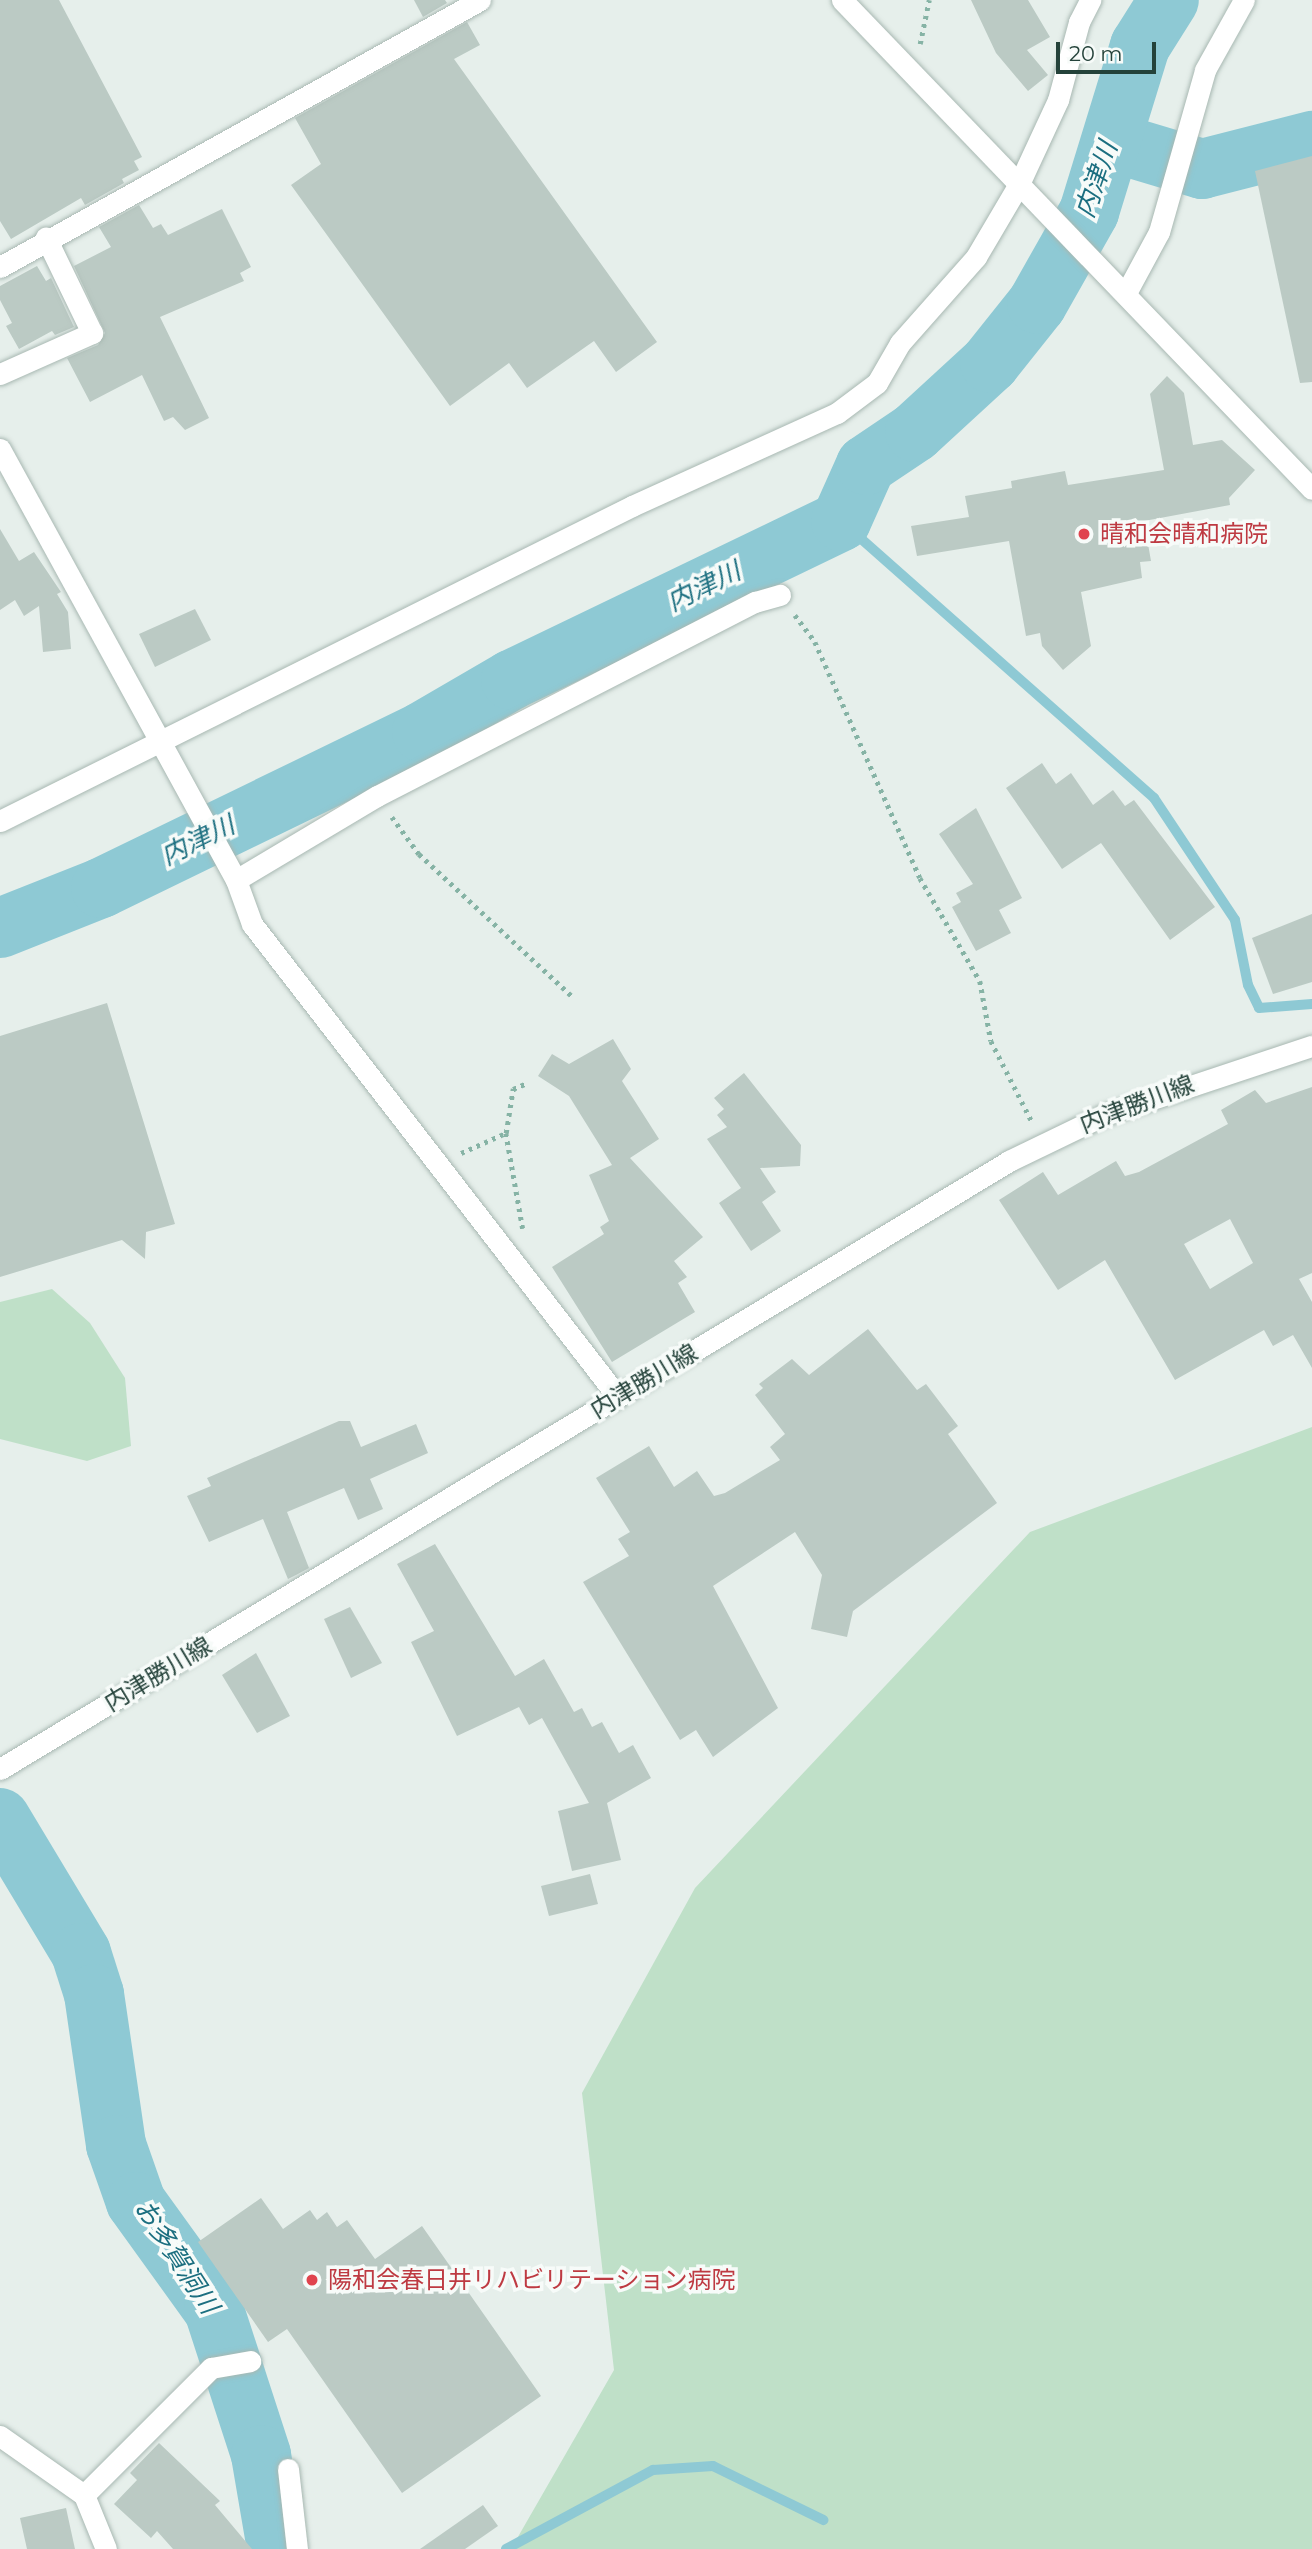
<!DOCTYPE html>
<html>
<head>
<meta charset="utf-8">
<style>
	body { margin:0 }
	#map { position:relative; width:1312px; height:2549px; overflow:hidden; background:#e6efeb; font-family:Montserrat,"Noto Sans JP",sans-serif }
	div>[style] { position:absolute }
	.green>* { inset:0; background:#bfe0c8 }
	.stream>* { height:10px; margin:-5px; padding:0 5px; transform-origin:5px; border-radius:5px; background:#8ec9d4 }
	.river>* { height:60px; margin:-30px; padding:0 30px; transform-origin:30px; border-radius:30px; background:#8ec9d4 }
	.building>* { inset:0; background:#bbcac4 }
	.path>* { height:4.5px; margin-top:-2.25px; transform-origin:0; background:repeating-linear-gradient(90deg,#86b3a5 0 3.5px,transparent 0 8.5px) }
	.roads { filter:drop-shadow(0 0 2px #a8b8b2) drop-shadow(0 0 2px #a8b8b2) }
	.street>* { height:21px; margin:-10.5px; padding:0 10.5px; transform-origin:10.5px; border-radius:10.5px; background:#fff }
	.secondary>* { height:21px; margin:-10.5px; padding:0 10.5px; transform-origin:10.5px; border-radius:10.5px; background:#fff }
	.dots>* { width:19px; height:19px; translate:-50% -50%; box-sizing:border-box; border:4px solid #f7fbf9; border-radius:50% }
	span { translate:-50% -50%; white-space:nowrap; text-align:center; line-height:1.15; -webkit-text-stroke:7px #f7fbf9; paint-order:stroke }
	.health-label { font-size:24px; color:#be3a42 }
	.left { translate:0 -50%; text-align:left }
	.street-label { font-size:24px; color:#24423a }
	.water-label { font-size:26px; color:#1c6f80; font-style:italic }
	.scale { position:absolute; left:1056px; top:42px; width:100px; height:32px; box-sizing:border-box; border:4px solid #24423a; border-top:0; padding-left:9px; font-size:21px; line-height:24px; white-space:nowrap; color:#24423a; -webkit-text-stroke:5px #f7fbf9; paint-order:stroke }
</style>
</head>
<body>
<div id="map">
	<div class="green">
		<div style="clip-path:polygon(52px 1289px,90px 1323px,125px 1378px,131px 1446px,87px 1461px,0 1439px,0 1302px)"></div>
		<div style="clip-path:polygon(1312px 1427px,1312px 2549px,511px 2549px,614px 2370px,582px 2093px,695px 1888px,1030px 1532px)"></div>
	</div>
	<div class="stream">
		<div style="left:841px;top:521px;width:418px;rotate:41.5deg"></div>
		<div style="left:1154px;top:798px;width:146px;rotate:56.4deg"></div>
		<div style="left:1235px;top:920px;width:66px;rotate:78.7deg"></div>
		<div style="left:1248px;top:985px;width:25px;rotate:64deg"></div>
		<div style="left:1259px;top:1008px;width:53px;rotate:-4.3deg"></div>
		<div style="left:276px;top:2542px;width:13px;rotate:32deg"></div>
		<div style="left:506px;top:2549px;width:167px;rotate:-28.3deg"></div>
		<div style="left:653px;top:2470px;width:60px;rotate:-3.8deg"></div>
		<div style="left:713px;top:2466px;width:123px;rotate:26.1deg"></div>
	</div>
	<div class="river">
		<div style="left:1112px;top:142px;width:94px;rotate:16.7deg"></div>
		<div style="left:1202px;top:169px;width:114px;rotate:-14.3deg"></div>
		<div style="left:0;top:928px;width:109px;rotate:-21.6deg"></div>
		<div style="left:101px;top:888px;width:357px;rotate:-25.9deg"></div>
		<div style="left:422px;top:732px;width:103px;rotate:-30.3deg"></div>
		<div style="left:511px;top:680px;width:366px;rotate:-25.7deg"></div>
		<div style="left:841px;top:521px;width:61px;rotate:-65.9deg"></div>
		<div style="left:866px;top:465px;width:59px;rotate:-34deg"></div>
		<div style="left:915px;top:432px;width:102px;rotate:-42.6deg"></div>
		<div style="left:990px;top:363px;width:75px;rotate:-51.5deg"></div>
		<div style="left:1037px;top:304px;width:106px;rotate:-60.5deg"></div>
		<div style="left:1089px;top:212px;width:174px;rotate:-72.9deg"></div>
		<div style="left:1140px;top:46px;width:54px;rotate:-57.8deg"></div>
		<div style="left:0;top:1818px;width:157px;rotate:59deg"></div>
		<div style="left:81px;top:1953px;width:43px;rotate:72.4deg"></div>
		<div style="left:94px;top:1994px;width:153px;rotate:81.7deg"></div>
		<div style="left:116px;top:2145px;width:60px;rotate:70.7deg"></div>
		<div style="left:136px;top:2202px;width:133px;rotate:54.2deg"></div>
		<div style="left:214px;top:2310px;width:152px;rotate:72deg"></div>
		<div style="left:261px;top:2455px;width:95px;rotate:80.3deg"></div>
	</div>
	<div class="building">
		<div style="clip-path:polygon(0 0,59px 0,142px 157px,134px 161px,139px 170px,122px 179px,124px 183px,85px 205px,81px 198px,11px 239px,0 221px)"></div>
		<div style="clip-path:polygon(414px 0,445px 0,447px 3px,423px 17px)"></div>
		<div style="clip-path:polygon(971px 0,1028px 0,1050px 37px,1027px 50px,1048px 75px,1028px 91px,996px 53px)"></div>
		<div style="clip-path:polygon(467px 22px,480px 45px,454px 59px,657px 342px,616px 372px,594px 341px,527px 388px,509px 363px,450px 406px,291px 185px,321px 164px,295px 118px)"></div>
		<div style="clip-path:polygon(1312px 156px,1312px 382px,1300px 383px,1255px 171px)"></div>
		<div style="clip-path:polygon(139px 205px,153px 228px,161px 224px,168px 235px,222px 209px,251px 267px,240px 273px,244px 281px,160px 317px,209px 418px,185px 430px,173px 417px,164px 421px,142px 375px,90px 402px,67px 358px,98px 345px,105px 333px,74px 266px,111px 247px,99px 227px)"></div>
		<div style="clip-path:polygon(37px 266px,46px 281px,51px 278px,74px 327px,55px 335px,52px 331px,19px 349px,6px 326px,12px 323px,0 300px,0 286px)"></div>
		<div style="clip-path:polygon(1167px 376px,1184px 393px,1193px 445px,1222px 440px,1255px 470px,1229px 498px,1230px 505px,1144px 521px,1151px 561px,1140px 562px,1142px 578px,1081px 592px,1091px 646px,1063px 670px,1042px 646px,1040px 633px,1026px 636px,1009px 541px,917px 556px,911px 526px,969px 517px,965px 496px,1012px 488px,1011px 481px,1065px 471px,1068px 485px,1164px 470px,1150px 394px)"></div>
		<div style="clip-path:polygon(0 529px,19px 561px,34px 552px,61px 592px,57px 594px,68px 612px,71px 649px,43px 652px,39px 606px,24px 616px,15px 600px,0 610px)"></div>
		<div style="clip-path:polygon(195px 609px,211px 640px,155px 667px,139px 634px)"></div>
		<div style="clip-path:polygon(1042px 763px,1056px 784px,1071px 773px,1093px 805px,1113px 790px,1125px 806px,1134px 800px,1215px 907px,1170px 940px,1101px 843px,1062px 869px,1006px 788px)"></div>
		<div style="clip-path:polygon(976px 808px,1022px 898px,999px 910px,1011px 933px,976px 951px,952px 907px,961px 902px,956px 893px,973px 884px,939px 834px)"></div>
		<div style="clip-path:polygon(1312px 914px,1312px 982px,1273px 994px,1252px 938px)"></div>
		<div style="clip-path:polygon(107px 1003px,175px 1224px,146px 1232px,145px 1259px,122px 1240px,0 1277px,0 1036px)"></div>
		<div style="clip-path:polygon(613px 1039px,631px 1069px,622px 1081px,659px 1139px,630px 1158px,703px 1237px,674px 1261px,687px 1277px,678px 1283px,695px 1312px,612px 1362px,552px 1267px,604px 1234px,600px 1227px,609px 1221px,589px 1175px,612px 1165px,569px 1096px,538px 1076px,552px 1054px,569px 1064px)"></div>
		<div style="clip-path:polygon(744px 1073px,801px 1145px,800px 1166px,760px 1168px,776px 1192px,762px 1202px,781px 1231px,751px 1251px,719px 1203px,741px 1188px,707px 1139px,727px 1127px,717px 1115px,724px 1109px,714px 1098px)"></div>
		<div style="clip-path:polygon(evenodd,1312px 1087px,1312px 1273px,1299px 1279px,1312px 1302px,1312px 1368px,1293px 1335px,1273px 1346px,1264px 1330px,1175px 1380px,1105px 1260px,1058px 1290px,999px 1200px,1043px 1172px,1058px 1195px,1116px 1161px,1125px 1176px,1139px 1172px,1228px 1124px,1221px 1110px,1255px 1090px,1266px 1103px,1312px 1087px,1230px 1219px,1253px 1263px,1210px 1289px,1184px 1244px,1230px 1219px)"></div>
		<div style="clip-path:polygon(868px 1329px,917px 1390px,926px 1384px,958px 1426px,948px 1434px,997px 1503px,853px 1611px,847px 1637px,811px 1629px,822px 1575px,795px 1532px,713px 1586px,778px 1708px,713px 1757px,696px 1730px,680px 1740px,583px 1582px,629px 1556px,618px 1539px,630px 1532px,596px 1478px,649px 1446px,674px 1487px,697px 1471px,714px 1496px,725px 1493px,780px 1460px,770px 1447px,785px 1434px,755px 1395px,763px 1388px,759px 1384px,792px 1359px,809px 1375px)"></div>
		<div style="clip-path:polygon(339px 1421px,350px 1421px,361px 1447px,416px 1424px,428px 1453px,370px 1479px,383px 1509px,358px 1520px,344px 1488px,287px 1512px,309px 1568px,296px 1575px,288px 1579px,263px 1519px,209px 1542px,187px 1496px,211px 1486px,207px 1478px)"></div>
		<div style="clip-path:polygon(435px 1544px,515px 1676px,544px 1659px,574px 1712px,582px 1708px,592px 1727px,602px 1722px,619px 1753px,633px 1745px,651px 1778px,607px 1803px,621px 1860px,572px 1871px,558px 1811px,589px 1803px,542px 1718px,529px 1725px,519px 1707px,457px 1736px,411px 1642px,434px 1631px,397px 1564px)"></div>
		<div style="clip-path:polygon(350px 1607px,382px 1663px,351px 1678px,324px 1619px)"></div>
		<div style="clip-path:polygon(256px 1653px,290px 1716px,257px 1733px,222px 1675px)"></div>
		<div style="clip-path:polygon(590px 1874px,598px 1904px,549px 1916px,541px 1886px)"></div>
		<div style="clip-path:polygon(261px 2198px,283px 2229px,310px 2210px,317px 2220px,327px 2212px,337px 2227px,347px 2220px,375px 2259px,422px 2226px,541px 2396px,402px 2493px,287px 2329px,268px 2342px,198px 2242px)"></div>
		<div style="clip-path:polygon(159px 2443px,220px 2501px,215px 2505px,252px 2549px,173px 2549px,157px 2531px,151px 2538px,114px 2504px,137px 2480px,130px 2473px)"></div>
		<div style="clip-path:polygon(483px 2505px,498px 2526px,465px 2549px,420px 2549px)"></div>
		<div style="clip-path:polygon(66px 2508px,75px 2549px,27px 2549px,20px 2518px)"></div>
	</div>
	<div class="path">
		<div style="left:920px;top:44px;width:45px;rotate:-78.4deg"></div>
		<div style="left:795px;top:615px;width:34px;rotate:53deg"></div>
		<div style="left:815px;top:642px;width:258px;rotate:66deg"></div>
		<div style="left:920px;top:878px;width:119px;rotate:59.8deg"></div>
		<div style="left:980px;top:981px;width:61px;rotate:79.6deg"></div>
		<div style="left:991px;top:1041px;width:89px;rotate:63.1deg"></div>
		<div style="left:392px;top:817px;width:46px;rotate:53.9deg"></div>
		<div style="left:419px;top:854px;width:209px;rotate:42.9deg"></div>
		<div style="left:506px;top:1133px;width:97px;rotate:80deg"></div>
		<div style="left:461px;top:1153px;width:49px;rotate:-24deg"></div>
		<div style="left:506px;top:1133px;width:45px;rotate:-81deg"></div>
		<div style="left:513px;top:1089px;width:13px;rotate:-23deg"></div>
	</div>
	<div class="roads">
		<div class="street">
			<div style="left:0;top:267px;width:549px;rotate:-29.08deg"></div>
			<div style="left:1126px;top:293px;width:69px;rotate:-61.6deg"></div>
			<div style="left:1159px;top:232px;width:168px;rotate:-74.1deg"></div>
			<div style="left:1205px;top:70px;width:80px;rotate:-60.9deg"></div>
			<div style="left:0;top:374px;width:101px;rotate:-24deg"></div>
			<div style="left:92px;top:333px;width:106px;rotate:-115.8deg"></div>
			<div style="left:0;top:449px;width:491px;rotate:61.3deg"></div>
			<div style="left:236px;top:880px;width:47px;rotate:70deg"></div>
			<div style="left:252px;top:924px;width:598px;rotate:52.27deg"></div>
			<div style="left:0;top:821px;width:706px;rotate:-26.49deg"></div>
			<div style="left:632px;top:506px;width:225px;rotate:-24.4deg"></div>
			<div style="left:837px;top:413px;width:50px;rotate:-36.9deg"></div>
			<div style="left:877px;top:383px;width:46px;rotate:-60.1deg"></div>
			<div style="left:900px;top:343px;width:115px;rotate:-48.5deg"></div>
			<div style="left:976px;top:257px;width:85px;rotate:-59.5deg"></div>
			<div style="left:1019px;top:184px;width:93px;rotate:-65.1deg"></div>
			<div style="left:1058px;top:100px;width:81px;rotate:-74.9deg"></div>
			<div style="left:1079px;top:22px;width:25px;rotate:-63deg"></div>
			<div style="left:236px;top:880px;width:164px;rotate:-30.8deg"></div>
			<div style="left:377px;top:796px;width:425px;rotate:-27.2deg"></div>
			<div style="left:755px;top:602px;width:26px;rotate:-16deg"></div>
			<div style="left:0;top:2436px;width:103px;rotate:35.1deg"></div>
			<div style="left:84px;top:2495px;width:58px;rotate:67.8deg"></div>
			<div style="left:288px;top:2469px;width:81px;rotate:83.6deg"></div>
			<div style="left:84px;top:2495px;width:180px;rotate:-45deg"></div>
			<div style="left:211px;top:2368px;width:40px;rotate:-10deg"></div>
		</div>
		<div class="secondary">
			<div style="left:842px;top:0;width:678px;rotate:46.14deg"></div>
			<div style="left:0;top:1769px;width:1178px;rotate:-31.07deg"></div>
			<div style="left:1009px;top:1161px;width:106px;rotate:-25.8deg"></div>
			<div style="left:1104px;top:1115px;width:219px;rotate:-18.4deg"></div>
		</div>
	</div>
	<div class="dots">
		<div style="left:1084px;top:534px;background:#e0444e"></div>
		<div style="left:312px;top:2280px;background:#e0444e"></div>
	</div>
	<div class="health-label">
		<span class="left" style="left:1100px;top:534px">晴和会晴和病院</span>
		<span class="left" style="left:328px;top:2280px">陽和会春日井リハビリテーション病院</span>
	</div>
	<div class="street-label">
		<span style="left:1137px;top:1104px;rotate:-21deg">内津勝川線</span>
		<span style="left:644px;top:1381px;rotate:-31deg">内津勝川線</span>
		<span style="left:158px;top:1674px;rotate:-31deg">内津勝川線</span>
	</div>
	<div class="water-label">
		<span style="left:1097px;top:180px;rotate:-71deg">内津川</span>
		<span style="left:704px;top:587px;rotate:-26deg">内津川</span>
		<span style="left:198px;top:841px;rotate:-26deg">内津川</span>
		<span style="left:176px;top:2257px;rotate:57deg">お多賀洞川</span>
	</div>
	<div class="scale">20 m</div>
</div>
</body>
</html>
